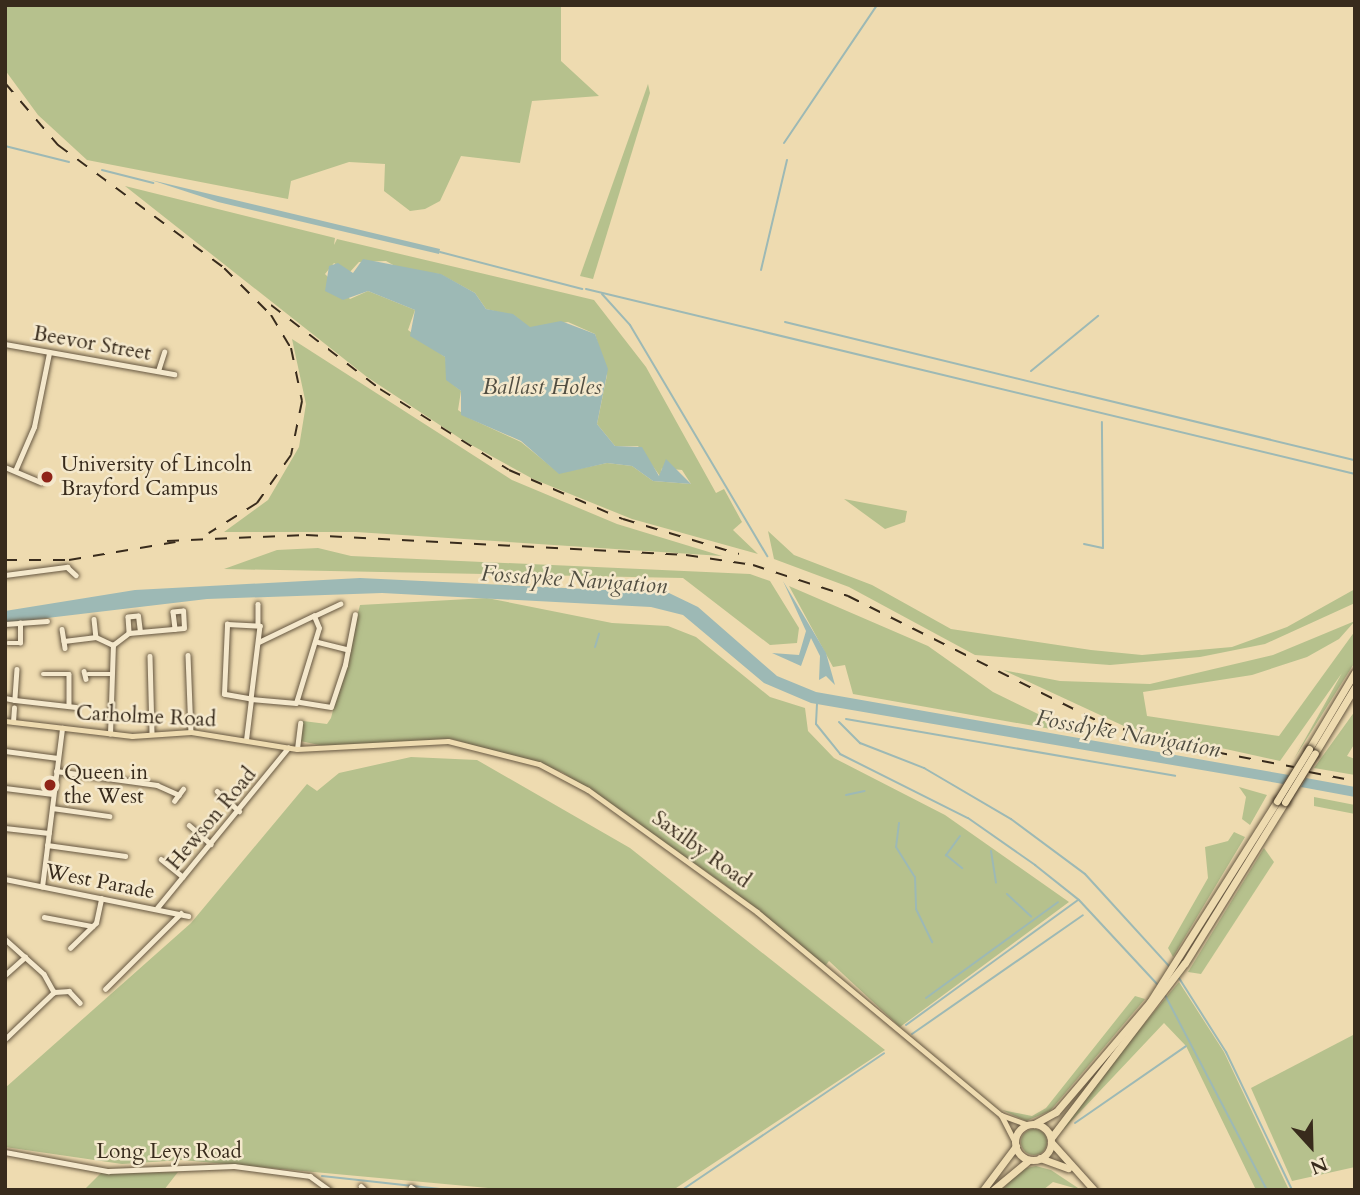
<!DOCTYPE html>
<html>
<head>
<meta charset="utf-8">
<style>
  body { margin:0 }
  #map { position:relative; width:1360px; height:1195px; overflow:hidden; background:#eedbb0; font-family:Cardo,serif }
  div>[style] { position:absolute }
  .green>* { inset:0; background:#b6c18d }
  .round { border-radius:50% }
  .water>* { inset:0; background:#9db9b5 }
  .stream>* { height:2px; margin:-1px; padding:0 1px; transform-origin:1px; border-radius:1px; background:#9db9b5 }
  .roads { filter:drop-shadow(0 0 2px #665741) drop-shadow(0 0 2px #665741) }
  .minor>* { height:4.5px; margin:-2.25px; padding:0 2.25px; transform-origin:2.25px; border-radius:2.25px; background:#f4e8cc }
  .major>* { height:5px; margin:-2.5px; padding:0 2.5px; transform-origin:2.5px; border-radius:2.5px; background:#eedbb0 }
  .highway>* { height:7px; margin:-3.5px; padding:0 3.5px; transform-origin:3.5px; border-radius:3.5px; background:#eedbb0 }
  .highway>.ring { margin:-3.5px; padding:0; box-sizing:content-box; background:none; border:7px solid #eedbb0; border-radius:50% }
  .rail>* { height:2px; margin-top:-1px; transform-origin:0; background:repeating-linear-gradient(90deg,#382b1c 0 12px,transparent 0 24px) }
  .bridges { filter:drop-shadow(0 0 2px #382b1c) drop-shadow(0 0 2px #382b1c) }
  .highway-bridge>* { height:7px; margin:-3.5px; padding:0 3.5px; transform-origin:3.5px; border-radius:3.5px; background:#eedbb0 }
  .dots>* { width:19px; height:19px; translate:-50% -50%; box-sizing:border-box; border:4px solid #f4e8cc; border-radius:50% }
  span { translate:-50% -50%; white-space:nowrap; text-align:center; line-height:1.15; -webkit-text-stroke:5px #f4e8cc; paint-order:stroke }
  .street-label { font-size:21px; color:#382b1c }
  .poi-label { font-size:21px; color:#382b1c }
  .left { translate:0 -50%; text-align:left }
  .water-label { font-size:23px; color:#514e42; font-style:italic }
  .frame { position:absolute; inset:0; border:7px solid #382b1c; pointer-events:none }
  .north { position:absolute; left:1276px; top:1111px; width:70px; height:70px; -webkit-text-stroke:5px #f4e8cc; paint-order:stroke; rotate:158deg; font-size:19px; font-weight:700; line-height:28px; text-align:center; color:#382b1c }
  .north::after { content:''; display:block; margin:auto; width:24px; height:32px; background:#382b1c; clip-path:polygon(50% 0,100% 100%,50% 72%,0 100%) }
</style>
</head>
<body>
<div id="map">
  <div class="green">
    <i style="clip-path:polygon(5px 5px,561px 5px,561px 61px,599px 96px,532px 101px,520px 163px,461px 156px,440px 201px,425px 209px,410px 211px,384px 191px,385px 164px,349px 162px,291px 181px,288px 199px,87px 160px,38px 115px,5px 70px)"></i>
    <i style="clip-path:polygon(648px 84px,650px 93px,593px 279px,580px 276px)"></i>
    <i style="clip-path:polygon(evenodd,125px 186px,335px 238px,334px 245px,337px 239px,594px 300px,646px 367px,716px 493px,724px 489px,742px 522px,733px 530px,758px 554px,632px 519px,533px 479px,464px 441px,367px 377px,125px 186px,386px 261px,406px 272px,440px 274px,475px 293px,486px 309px,515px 316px,530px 328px,568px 322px,595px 334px,607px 375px,597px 424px,615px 446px,638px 446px,660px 476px,662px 468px,682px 470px,691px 484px,653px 481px,632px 466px,607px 463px,559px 473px,521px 442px,469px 418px,458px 410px,461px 391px,450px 382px,445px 357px,408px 330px,415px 310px,368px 291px,350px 299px,325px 274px,334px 263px,349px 273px,359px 262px,386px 261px)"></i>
    <i style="clip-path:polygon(292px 339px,512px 480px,617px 524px,722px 556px,356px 532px,224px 532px,268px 500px,299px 447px,306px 404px)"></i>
    <i style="clip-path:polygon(844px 499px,907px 511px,905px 522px,885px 529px)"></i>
    <i style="clip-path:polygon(768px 531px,794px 555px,872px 585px,951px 629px,1091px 650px,1142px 655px,1232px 647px,1287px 627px,1355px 589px,1355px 603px,1265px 644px,1200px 657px,1110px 665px,975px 655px,849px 587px,774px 559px)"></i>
    <i style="clip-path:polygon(318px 548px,351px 556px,750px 574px,770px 581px,799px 628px,797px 643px,770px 645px,683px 578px,224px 569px,277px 550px)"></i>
    <i style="clip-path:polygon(789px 586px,928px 646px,993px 692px,1079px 734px,853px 694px,845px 665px,833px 667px)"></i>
    <i style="clip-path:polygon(487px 598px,612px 623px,668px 626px,696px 637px,770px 697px,805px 708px,808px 731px,834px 758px,945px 815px,1069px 902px,900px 1027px,829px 961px,825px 966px,724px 884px,562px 772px,452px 739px,329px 747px,300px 741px,303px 721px,327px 724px,331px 718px,360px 605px)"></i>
    <i style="clip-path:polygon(1355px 621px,1339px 639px,1307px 657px,1252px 675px,1143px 692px,1147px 716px,1279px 736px,1355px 631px,1355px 662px,1294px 759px,1342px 673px,1280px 761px,1126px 727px,1003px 670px,1060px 681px,1150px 684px,1273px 655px)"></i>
    <i style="clip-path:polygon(1355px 711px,1355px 743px,1347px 756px,1355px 759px,1355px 775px,1314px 768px)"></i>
    <i style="clip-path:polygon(411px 757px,477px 760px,630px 848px,885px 1050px,673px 1190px,511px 1190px,182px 1160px,122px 1164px,5px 1147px,5px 1088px,191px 923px,307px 784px,317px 791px,339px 773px)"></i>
    <i style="clip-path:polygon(1239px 787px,1267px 795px,1250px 825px,1242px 819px,1246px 797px)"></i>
    <i style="clip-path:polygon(1314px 797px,1355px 805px,1355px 814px,1314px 806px)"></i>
    <i style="clip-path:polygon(1234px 832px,1245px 837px,1173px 957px,1168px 948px,1208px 878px,1205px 847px,1228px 841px)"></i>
    <i style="clip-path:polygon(1264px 848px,1274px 862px,1201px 974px,1188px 972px)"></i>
    <i style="clip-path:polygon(1179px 982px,1224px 1052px,1289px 1190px,1256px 1190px,1186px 1046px,1164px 1023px,1064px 1129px,1058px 1127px)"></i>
    <i style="clip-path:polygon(1135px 996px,1145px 999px,1050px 1111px,1026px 1121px,1002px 1110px,1032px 1116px,1046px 1108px)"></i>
    <i style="clip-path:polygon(1355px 1034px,1355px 1167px,1292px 1181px,1251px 1088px)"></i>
    <i class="round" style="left:1021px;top:1129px;width:26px;height:26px"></i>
    <i style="clip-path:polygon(1036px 1166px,1051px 1170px,1081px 1190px,1053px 1182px,1043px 1190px,1002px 1190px,1021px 1169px)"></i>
    <i style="clip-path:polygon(103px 1171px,121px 1173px,178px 1172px,164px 1190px,84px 1190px)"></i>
  </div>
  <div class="water">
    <i style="clip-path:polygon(151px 180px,440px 249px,439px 254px,218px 202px)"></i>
    <i style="clip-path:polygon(363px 259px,441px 274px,475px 293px,486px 309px,513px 314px,530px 327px,561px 321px,595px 334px,608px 369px,597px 424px,615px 446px,642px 447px,659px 476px,666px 459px,691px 484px,653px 481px,632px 466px,607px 463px,559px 474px,521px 441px,461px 415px,461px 391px,446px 380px,445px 357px,410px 336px,415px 310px,368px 291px,343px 300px,325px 291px,329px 266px,338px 263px,353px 273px)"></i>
    <i style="clip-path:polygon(360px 578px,669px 593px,698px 607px,777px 676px,816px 692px,1289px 775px,1283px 784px,811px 703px,764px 683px,683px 615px,651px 607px,382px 593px,207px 599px,5px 623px,5px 611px,135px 590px)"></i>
    <i style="clip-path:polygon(783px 581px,826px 653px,835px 685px,826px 676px,819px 680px,820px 656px,811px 638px,801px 666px,772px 653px,799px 655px,806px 631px)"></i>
    <i style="clip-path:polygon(1306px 778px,1355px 787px,1355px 797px,1301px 787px)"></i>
  </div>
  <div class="stream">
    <i style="left:784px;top:143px;width:166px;rotate:-56deg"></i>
    <i style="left:5px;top:146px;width:66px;rotate:14deg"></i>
    <i style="left:102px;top:170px;width:53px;rotate:14.3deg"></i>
    <i style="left:440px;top:252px;width:147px;rotate:14.6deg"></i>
    <i style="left:761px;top:270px;width:113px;rotate:-76.7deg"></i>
    <i style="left:586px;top:289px;width:791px;rotate:13.53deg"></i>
    <i style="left:602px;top:294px;width:42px;rotate:47.9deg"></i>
    <i style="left:630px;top:325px;width:269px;rotate:59.3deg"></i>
    <i style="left:785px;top:322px;width:296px;rotate:13.7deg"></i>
    <i style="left:1031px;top:371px;width:87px;rotate:-39.4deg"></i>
    <i style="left:1073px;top:392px;width:290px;rotate:13.6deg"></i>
    <i style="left:1084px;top:544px;width:19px;rotate:12deg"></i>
    <i style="left:1103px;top:548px;width:126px;rotate:-90.5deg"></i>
    <i style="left:595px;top:647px;width:14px;rotate:-73deg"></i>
    <i style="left:817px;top:704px;width:20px;rotate:93deg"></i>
    <i style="left:816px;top:724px;width:38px;rotate:51deg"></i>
    <i style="left:840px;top:754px;width:143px;rotate:26.6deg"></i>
    <i style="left:968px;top:818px;width:82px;rotate:35deg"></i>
    <i style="left:1035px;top:865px;width:56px;rotate:38.5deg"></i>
    <i style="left:1079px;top:900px;width:116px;rotate:47.1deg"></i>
    <i style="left:846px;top:719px;width:334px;rotate:9.8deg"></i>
    <i style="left:839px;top:722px;width:30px;rotate:45deg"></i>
    <i style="left:860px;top:743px;width:69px;rotate:21.3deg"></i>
    <i style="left:924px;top:768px;width:101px;rotate:30.4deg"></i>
    <i style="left:1011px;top:819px;width:92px;rotate:36.6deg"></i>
    <i style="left:1085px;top:874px;width:125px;rotate:47.6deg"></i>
    <i style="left:846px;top:795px;width:19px;rotate:-12deg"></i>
    <i style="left:899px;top:823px;width:24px;rotate:97deg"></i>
    <i style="left:896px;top:847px;width:36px;rotate:58deg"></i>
    <i style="left:915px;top:877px;width:32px;rotate:88deg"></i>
    <i style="left:916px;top:909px;width:37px;rotate:64deg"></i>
    <i style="left:960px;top:836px;width:24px;rotate:126deg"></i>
    <i style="left:946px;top:855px;width:21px;rotate:39deg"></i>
    <i style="left:991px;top:851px;width:32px;rotate:81deg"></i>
    <i style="left:1007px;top:894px;width:33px;rotate:43deg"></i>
    <i style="left:1179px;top:978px;width:88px;rotate:57.6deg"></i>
    <i style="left:1226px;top:1052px;width:153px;rotate:64.4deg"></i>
    <i style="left:1165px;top:995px;width:220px;rotate:62.4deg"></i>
    <i style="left:926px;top:998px;width:163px;rotate:-36deg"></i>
    <i style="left:906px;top:1025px;width:213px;rotate:-36deg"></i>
    <i style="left:912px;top:1034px;width:208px;rotate:-34.8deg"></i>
    <i style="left:1075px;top:1123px;width:135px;rotate:-34.7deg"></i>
    <i style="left:322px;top:1176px;width:128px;rotate:6.3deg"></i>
    <i style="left:682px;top:1190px;width:244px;rotate:-34.1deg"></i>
  </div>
  <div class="roads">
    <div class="minor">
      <i style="left:5px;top:344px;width:172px;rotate:10.1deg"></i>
      <i style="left:158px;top:371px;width:20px;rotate:-72deg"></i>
      <i style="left:5px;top:467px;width:39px;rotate:23deg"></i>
      <i style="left:15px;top:471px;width:48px;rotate:-66.6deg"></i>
      <i style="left:34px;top:427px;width:76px;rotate:-78.5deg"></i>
      <i style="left:5px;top:575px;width:63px;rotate:-7.4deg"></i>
      <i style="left:67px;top:567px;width:12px;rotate:42deg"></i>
      <i style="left:258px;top:604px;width:20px;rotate:90deg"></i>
      <i style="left:314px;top:616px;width:29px;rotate:-25deg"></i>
      <i style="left:94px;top:619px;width:18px;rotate:84deg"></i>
      <i style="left:96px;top:637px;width:19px;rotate:25deg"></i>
      <i style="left:5px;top:624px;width:42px;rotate:-4.1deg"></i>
      <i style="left:62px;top:629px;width:12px;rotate:81deg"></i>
      <i style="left:64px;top:641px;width:32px;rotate:-7deg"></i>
      <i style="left:140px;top:632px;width:16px;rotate:-97deg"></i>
      <i style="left:138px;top:616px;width:10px;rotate:174deg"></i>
      <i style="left:128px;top:617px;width:16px;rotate:86deg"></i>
      <i style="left:129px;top:633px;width:55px;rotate:-5.2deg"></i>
      <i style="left:184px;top:628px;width:17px;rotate:-93deg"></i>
      <i style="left:183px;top:611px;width:10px;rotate:174deg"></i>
      <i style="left:173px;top:612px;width:17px;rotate:83deg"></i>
      <i style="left:64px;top:641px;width:7px;rotate:82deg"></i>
      <i style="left:8px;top:643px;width:12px"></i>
      <i style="left:20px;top:643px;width:20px;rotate:-90deg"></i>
      <i style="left:348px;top:650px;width:36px;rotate:-79deg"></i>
      <i style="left:188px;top:655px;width:77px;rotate:87.8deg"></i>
      <i style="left:150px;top:656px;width:78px;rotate:88.5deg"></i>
      <i style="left:17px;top:669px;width:31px;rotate:94deg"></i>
      <i style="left:15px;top:700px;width:61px;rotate:6.5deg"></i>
      <i style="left:84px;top:671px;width:8px;rotate:76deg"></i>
      <i style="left:43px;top:674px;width:26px"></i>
      <i style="left:69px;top:674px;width:32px;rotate:90deg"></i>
      <i style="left:88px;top:674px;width:23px"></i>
      <i style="left:5px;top:698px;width:10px;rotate:11deg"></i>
      <i style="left:300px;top:702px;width:31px;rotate:9deg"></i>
      <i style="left:331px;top:707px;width:44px;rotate:-71.6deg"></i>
      <i style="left:345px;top:665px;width:15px;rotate:-79deg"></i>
      <i style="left:348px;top:650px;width:33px;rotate:-166deg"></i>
      <i style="left:13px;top:722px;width:14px;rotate:-86deg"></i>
      <i style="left:110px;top:734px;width:89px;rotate:-88.1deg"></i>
      <i style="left:113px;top:645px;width:20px;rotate:-37deg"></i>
      <i style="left:246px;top:740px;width:41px;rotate:-83deg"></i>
      <i style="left:251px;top:699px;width:27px;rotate:-170deg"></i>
      <i style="left:224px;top:694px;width:70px;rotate:-87.5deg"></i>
      <i style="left:227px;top:624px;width:33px;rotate:3deg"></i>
      <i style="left:260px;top:626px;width:74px;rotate:97deg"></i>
      <i style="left:251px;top:699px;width:45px;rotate:5.1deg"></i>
      <i style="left:296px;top:703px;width:78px;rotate:-73deg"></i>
      <i style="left:319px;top:628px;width:13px;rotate:-113deg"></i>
      <i style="left:314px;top:616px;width:60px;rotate:154.3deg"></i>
      <i style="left:297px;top:749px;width:26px;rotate:-83deg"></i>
      <i style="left:5px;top:751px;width:53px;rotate:7.5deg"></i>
      <i style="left:56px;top:771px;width:102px;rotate:7.9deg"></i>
      <i style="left:157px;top:785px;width:24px;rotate:24deg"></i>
      <i style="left:5px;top:788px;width:48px;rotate:7.1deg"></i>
      <i style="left:217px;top:791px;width:30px;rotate:42deg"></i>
      <i style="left:174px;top:801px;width:15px;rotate:-53deg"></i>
      <i style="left:52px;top:808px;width:58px;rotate:8deg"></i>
      <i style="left:189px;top:825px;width:29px;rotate:41deg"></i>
      <i style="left:5px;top:828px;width:44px;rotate:6.5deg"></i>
      <i style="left:47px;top:845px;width:79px;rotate:8deg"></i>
      <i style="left:161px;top:859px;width:28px;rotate:39deg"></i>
      <i style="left:5px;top:879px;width:187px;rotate:11.4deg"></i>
      <i style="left:42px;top:887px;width:160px;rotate:-82.8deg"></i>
      <i style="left:157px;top:908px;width:207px;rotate:-50.7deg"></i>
      <i style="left:44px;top:917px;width:49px;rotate:10.6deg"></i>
      <i style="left:5px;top:939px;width:52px;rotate:41.9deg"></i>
      <i style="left:44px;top:974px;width:21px;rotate:61deg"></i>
      <i style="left:70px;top:948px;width:36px;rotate:-44deg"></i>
      <i style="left:96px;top:923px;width:25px;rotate:-78deg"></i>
      <i style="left:5px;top:975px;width:27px;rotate:-42deg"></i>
      <i style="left:105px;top:989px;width:107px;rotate:-45deg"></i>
      <i style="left:54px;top:992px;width:15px;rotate:-4deg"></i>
      <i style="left:69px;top:991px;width:16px;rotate:47deg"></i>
      <i style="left:5px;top:1039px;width:68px;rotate:-43.8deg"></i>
      <i style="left:5px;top:1152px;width:105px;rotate:10.5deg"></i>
      <i style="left:108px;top:1171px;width:126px;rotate:-2.3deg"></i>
      <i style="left:234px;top:1166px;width:77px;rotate:7.5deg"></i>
      <i style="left:310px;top:1176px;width:24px;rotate:36deg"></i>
      <i style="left:361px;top:1186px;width:6px;rotate:45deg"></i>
      <i style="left:411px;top:1187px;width:5px;rotate:37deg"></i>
    </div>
    <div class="major">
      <i style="left:5px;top:721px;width:128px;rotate:6.7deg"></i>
      <i style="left:132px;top:736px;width:59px;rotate:-3.9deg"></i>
      <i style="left:191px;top:732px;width:107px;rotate:9.1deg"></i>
      <i style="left:297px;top:749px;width:151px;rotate:-3deg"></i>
      <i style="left:448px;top:741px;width:94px;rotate:14.2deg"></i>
      <i style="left:539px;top:764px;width:55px;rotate:28deg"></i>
      <i style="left:588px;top:790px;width:208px;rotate:35.8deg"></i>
      <i style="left:757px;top:912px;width:317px;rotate:39.8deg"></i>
      <i style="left:1001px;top:1115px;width:29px;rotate:20deg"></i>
      <i style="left:1001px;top:1115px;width:33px;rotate:63deg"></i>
    </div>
    <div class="highway">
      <i style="left:1309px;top:749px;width:90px;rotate:-59.1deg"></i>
      <i style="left:1315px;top:753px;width:77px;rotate:-58.8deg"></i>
      <i style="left:1034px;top:1124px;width:25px;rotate:-29deg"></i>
      <i style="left:1056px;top:1112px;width:145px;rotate:-49.5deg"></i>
      <i style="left:1150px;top:1002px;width:238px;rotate:-57.7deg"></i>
      <i class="ring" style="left:1015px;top:1124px;width:29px;height:29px"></i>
      <i style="left:1051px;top:1138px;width:220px;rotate:-52.6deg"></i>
      <i style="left:1185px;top:963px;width:190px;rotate:-58.2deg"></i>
      <i style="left:1051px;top:1142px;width:64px;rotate:48.1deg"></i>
      <i style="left:1040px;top:1158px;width:30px;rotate:20deg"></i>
      <i style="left:983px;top:1190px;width:55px;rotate:-53.1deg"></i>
      <i style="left:993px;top:1190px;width:47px;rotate:-39.8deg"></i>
    </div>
  </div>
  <div class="rail">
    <i style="left:5px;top:83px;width:82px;rotate:49.5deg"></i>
    <i style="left:58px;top:145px;width:207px;rotate:36.5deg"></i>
    <i style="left:224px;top:268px;width:66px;rotate:45deg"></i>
    <i style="left:271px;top:315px;width:39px;rotate:59deg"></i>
    <i style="left:291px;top:348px;width:54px;rotate:78.3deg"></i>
    <i style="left:302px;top:401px;width:55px;rotate:101.5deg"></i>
    <i style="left:291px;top:455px;width:59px;rotate:125.3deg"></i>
    <i style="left:257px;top:503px;width:57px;rotate:148deg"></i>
    <i style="left:271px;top:305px;width:138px;rotate:37.6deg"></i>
    <i style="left:380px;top:389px;width:152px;rotate:32.1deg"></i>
    <i style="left:509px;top:470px;width:124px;rotate:23.3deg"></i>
    <i style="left:623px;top:519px;width:121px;rotate:16.8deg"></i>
    <i style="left:167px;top:541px;width:139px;rotate:-2.5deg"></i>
    <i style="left:306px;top:535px;width:381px;rotate:3deg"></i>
    <i style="left:686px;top:555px;width:68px;rotate:8.5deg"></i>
    <i style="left:753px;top:565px;width:100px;rotate:18.1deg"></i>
    <i style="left:848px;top:596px;width:282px;rotate:26.6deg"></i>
    <i style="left:1100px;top:722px;width:71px;rotate:17.2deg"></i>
    <i style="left:1168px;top:743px;width:128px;rotate:10.8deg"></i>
    <i style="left:5px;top:560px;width:64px"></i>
    <i style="left:69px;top:560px;width:108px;rotate:-9.6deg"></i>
    <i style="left:1309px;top:772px;width:47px;rotate:11.1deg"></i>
  </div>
  <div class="bridges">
    <div class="highway-bridge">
      <i style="left:1277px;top:801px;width:61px;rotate:-58.4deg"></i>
      <i style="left:1285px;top:802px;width:57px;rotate:-58.5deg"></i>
    </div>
  </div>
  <div class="dots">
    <i style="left:47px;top:477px;background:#8f2418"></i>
    <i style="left:50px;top:785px;background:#8f2418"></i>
  </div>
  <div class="street-label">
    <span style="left:92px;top:344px;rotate:10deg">Beevor Street</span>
    <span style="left:146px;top:717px;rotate:3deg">Carholme Road</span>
    <span style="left:212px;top:819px;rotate:-50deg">Hewson Road</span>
    <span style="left:701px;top:850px;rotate:36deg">Saxilby Road</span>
    <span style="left:100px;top:882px;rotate:11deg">West Parade</span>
    <span style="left:169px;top:1152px">Long Leys Road</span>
  </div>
  <div class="poi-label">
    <span class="left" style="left:61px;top:477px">University of Lincoln<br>Brayford Campus</span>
    <span class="left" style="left:64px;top:785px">Queen in<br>the West</span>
  </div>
  <div class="water-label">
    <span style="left:542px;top:387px">Ballast Holes</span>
    <span style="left:574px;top:580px;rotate:4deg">Fossdyke Navigation</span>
    <span style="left:1128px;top:734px;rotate:10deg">Fossdyke Navigation</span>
  </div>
  <div class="frame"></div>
  <div class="north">N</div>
</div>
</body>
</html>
